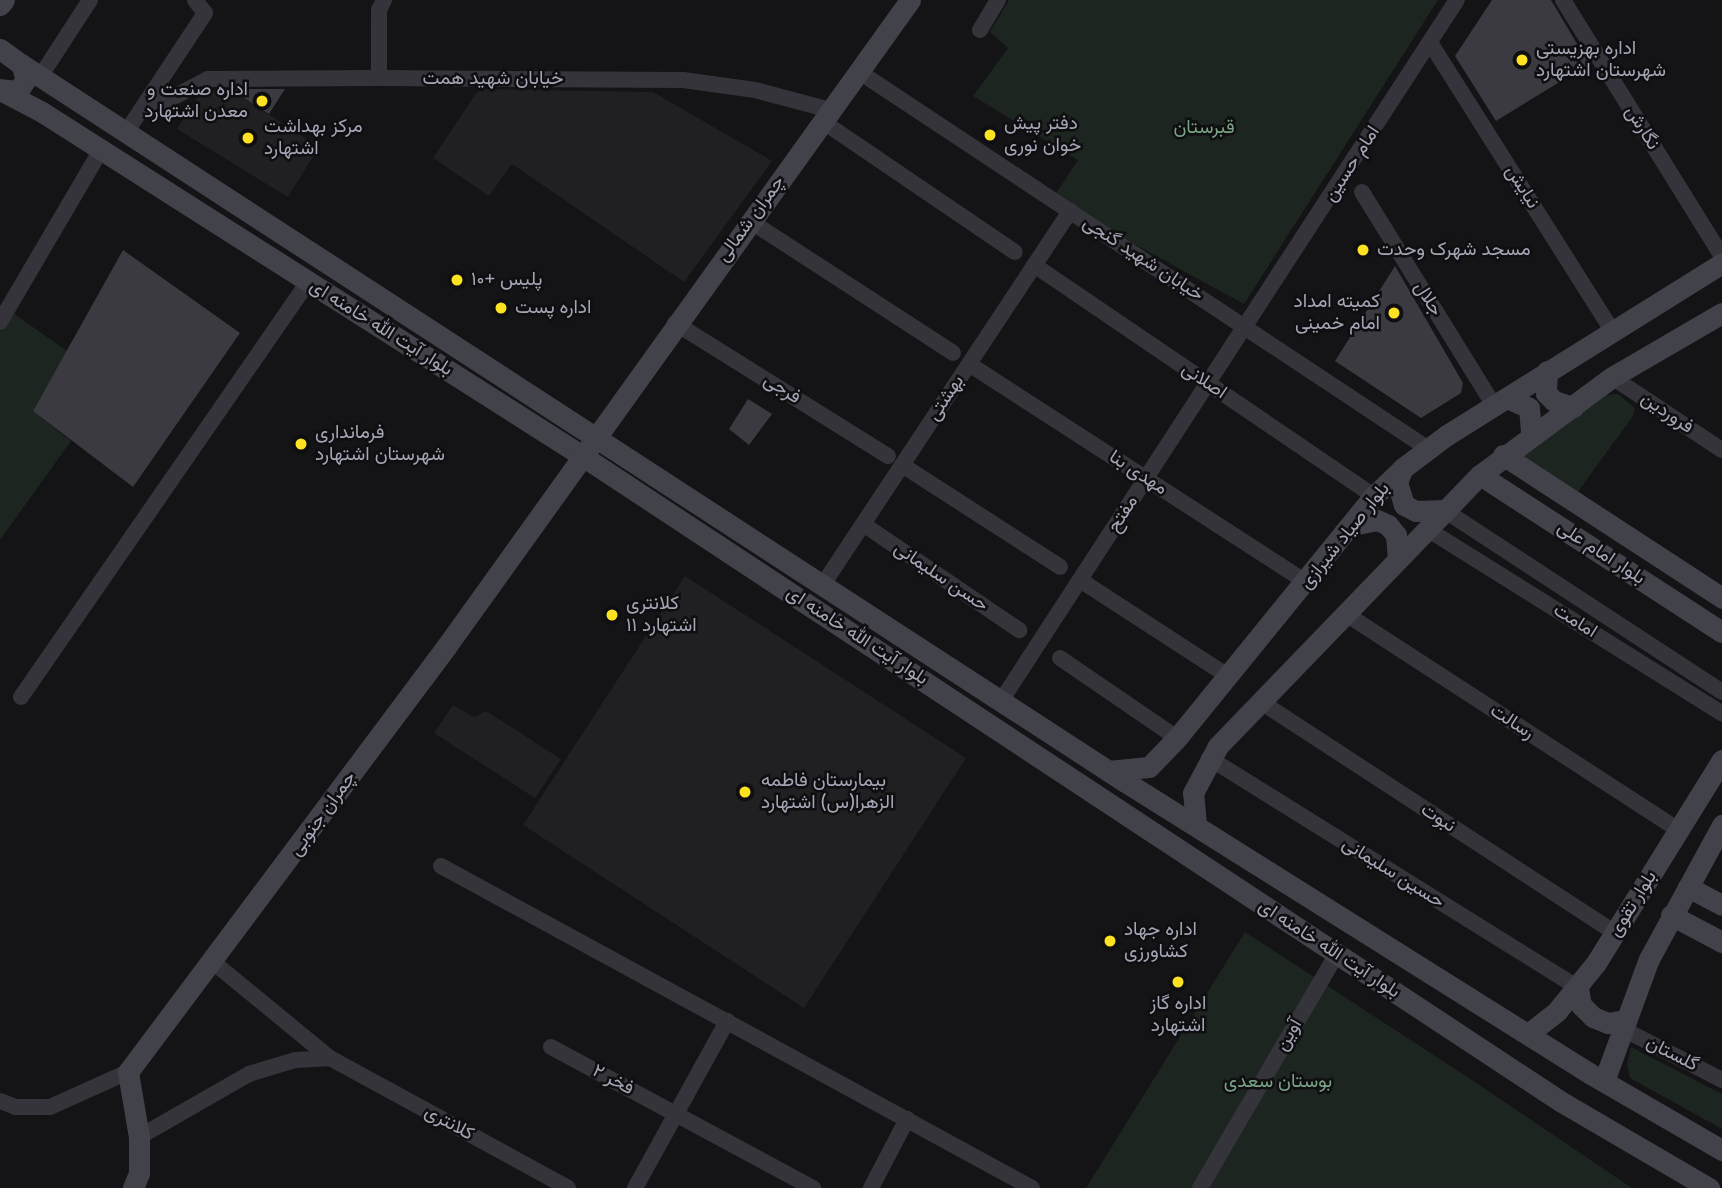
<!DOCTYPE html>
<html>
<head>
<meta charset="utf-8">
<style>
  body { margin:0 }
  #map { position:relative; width:1722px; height:1188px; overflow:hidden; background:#141315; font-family:"Varela Round",Vazirmatn,sans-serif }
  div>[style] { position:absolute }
  .built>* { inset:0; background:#201f22 }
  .green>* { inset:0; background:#1d2520 }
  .building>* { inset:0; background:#3b3a40 }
  .street>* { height:16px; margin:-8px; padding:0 8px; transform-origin:8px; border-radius:8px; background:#34343a }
  .secondary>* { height:21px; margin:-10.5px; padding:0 10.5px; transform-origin:10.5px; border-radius:10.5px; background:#42424a }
  .dots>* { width:19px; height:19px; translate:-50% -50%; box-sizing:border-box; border:4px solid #0f0e10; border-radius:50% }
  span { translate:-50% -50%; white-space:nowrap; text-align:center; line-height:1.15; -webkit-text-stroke:5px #0f0e10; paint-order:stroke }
  .poi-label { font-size:19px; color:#a4a6b6 }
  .left { translate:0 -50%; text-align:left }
  .right { translate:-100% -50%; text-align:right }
  .street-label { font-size:19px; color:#a4a6b6 }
  .park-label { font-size:19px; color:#79a385 }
</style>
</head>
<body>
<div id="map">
  <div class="built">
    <i style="clip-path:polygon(226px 87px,319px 147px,288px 197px,177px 129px,199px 95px)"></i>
    <i style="clip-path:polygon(479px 89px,653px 92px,772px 161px,684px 282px,512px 164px,489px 196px,433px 158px)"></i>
    <i style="clip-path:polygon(685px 576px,966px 758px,804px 1008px,523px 825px)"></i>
    <i style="clip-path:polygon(453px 705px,474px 717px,486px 711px,561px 759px,535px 798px,434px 733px)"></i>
  </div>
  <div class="green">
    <i style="clip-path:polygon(1009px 0,1438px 0,1244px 304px,1052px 199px,1078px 160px,973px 96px,1008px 48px,990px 32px)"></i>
    <i style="clip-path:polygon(13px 313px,67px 351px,33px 411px,71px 441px,0 540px,0 332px)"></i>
    <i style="clip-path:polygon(1618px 394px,1635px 408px,1633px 416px,1577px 493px,1522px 456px,1522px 444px,1607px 395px)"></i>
    <i style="clip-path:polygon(1245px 932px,1469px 1078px,1632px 1188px,1086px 1188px)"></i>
    <i style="clip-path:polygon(1631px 1047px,1722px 1094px,1722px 1129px,1630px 1078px,1627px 1064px)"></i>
  </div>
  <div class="building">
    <i style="clip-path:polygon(1492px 0,1551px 0,1589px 64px,1496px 121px,1455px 56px)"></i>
    <i style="clip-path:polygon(230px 89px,285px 89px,269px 114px)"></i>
    <i style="clip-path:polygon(123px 250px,240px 333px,133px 487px,33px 411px)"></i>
    <i style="clip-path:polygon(1395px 266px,1463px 383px,1461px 393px,1421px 418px,1335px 361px)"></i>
    <i style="clip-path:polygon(748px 399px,772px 414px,749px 445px,729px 429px)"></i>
  </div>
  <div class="street">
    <i style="left:1563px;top:0;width:301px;rotate:58.2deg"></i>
    <i style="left:980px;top:30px;width:35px;rotate:-59deg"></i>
    <i style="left:1431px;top:44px;width:338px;rotate:57.7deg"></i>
    <i style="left:858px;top:71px;width:683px;rotate:33.53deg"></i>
    <i style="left:40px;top:77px;width:92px;rotate:-57deg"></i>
    <i style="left:379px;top:78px;width:68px;rotate:-90deg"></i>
    <i style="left:379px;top:10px;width:11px;rotate:-63deg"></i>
    <i style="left:159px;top:105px;width:55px;rotate:-28deg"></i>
    <i style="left:208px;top:79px;width:171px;rotate:-0.3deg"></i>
    <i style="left:379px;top:78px;width:304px;rotate:0.4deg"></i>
    <i style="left:683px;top:80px;width:73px;rotate:7.9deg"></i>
    <i style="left:755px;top:90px;width:78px;rotate:14.9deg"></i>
    <i style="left:822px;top:121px;width:233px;rotate:34.2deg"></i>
    <i style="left:125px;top:134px;width:145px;rotate:-56.5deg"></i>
    <i style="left:205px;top:13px;width:16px;rotate:-128deg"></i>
    <i style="left:1362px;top:192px;width:251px;rotate:58.3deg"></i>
    <i style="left:750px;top:221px;width:242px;rotate:33deg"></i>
    <i style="left:1034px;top:265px;width:411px;rotate:34.2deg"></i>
    <i style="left:0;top:322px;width:199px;rotate:-59.6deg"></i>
    <i style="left:675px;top:323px;width:251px;rotate:32deg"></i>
    <i style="left:969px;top:364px;width:403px;rotate:32.9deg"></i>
    <i style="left:1612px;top:377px;width:132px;rotate:33.6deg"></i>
    <i style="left:902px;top:465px;width:188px;rotate:32.8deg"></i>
    <i style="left:1444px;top:510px;width:332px;rotate:33.2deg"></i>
    <i style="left:863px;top:524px;width:189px;rotate:34.2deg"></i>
    <i style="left:1427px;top:529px;width:348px;rotate:32deg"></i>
    <i style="left:1080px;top:580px;width:176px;rotate:33deg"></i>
    <i style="left:822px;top:586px;width:450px;rotate:-56.5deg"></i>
    <i style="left:1346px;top:614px;width:397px;rotate:33deg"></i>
    <i style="left:1060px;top:658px;width:142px;rotate:34.4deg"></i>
    <i style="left:21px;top:697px;width:505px;rotate:-55.33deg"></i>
    <i style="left:1001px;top:701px;width:836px;rotate:-56.96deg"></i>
    <i style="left:1261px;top:702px;width:423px;rotate:33.1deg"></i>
    <i style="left:1209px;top:758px;width:435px;rotate:31.9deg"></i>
    <i style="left:441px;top:866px;width:673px;rotate:28.58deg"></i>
    <i style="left:213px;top:962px;width:151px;rotate:39.4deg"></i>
    <i style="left:330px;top:1058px;width:271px;rotate:28.6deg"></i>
    <i style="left:1621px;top:1028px;width:114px;rotate:27.2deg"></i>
    <i style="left:551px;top:1047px;width:298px;rotate:28.3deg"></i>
    <i style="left:0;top:1101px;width:17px;rotate:21deg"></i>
    <i style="left:16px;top:1107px;width:34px"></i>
    <i style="left:50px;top:1107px;width:85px;rotate:-24.2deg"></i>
    <i style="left:139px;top:1137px;width:127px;rotate:-29.8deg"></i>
    <i style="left:249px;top:1074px;width:48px;rotate:-16.9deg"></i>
    <i style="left:295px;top:1060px;width:35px;rotate:-3deg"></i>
    <i style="left:635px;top:1188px;width:191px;rotate:-61.1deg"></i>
    <i style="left:871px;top:1188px;width:78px;rotate:-62.4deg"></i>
    <i style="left:1200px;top:1188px;width:271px;rotate:-59.7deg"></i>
  </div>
  <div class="secondary">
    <i style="left:0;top:5px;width:6px;rotate:-51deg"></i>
    <i style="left:0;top:49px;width:26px;rotate:36deg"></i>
    <i style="left:21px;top:64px;width:16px;rotate:72deg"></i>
    <i style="left:26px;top:79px;width:14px;rotate:124deg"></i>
    <i style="left:18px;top:91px;width:18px;rotate:-174deg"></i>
    <i style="left:21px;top:64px;width:1316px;rotate:33.03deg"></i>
    <i style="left:1124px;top:781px;width:549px;rotate:32.13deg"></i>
    <i style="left:1589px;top:1073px;width:154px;rotate:30.1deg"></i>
    <i style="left:0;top:90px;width:47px;rotate:27.6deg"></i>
    <i style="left:42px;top:112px;width:639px;rotate:32.47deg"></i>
    <i style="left:581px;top:455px;width:1173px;rotate:33.42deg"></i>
    <i style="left:1560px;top:1101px;width:173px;rotate:30.3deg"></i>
    <i style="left:1547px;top:371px;width:22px;rotate:93deg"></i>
    <i style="left:1546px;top:393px;width:11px;rotate:45deg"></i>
    <i style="left:1554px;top:401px;width:20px;rotate:18deg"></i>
    <i style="left:1507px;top:398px;width:24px;rotate:24deg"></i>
    <i style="left:1529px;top:408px;width:24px;rotate:85deg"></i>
    <i style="left:1503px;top:455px;width:262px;rotate:33.1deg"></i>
    <i style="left:1403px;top:468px;width:15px;rotate:113deg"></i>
    <i style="left:1397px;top:482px;width:24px;rotate:73deg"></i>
    <i style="left:1404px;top:505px;width:13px;rotate:27deg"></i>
    <i style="left:1416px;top:511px;width:28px;rotate:-2deg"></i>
    <i style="left:1480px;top:475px;width:288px;rotate:33deg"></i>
    <i style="left:1352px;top:525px;width:25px;rotate:-11deg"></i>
    <i style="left:1377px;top:520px;width:12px;rotate:24deg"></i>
    <i style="left:1388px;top:525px;width:13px;rotate:51deg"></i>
    <i style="left:1396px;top:535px;width:24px;rotate:85deg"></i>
    <i style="left:1108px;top:771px;width:41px;rotate:-5.6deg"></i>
    <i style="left:1149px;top:767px;width:40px;rotate:-46deg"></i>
    <i style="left:1177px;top:738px;width:312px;rotate:-50.9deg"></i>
    <i style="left:1374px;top:496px;width:40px;rotate:-44deg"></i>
    <i style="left:1403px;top:468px;width:55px;rotate:-36.9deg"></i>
    <i style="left:1447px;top:435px;width:324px;rotate:-32deg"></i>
    <i style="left:1196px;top:825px;width:32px;rotate:-95deg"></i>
    <i style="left:1193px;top:793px;width:53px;rotate:-62deg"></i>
    <i style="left:1218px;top:746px;width:377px;rotate:-46deg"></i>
    <i style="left:1480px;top:475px;width:164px;rotate:-36.6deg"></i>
    <i style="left:1612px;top:377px;width:127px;rotate:-30.2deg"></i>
    <i style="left:1688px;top:887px;width:38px;rotate:28deg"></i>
    <i style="left:1671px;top:915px;width:58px;rotate:27.9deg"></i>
    <i style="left:1578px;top:988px;width:17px;rotate:80deg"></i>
    <i style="left:1581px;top:1005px;width:17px;rotate:45deg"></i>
    <i style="left:1593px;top:1017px;width:16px;rotate:22deg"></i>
    <i style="left:1608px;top:1023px;width:17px;rotate:-10deg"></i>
    <i style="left:1528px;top:1034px;width:37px;rotate:-38deg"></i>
    <i style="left:1557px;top:1011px;width:62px;rotate:-50.9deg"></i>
    <i style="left:1596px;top:963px;width:239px;rotate:-58.2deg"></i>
    <i style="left:1604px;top:1081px;width:130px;rotate:-69.8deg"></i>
    <i style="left:1649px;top:959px;width:153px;rotate:-61.4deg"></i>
    <i style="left:133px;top:1188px;width:16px;rotate:-68deg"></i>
    <i style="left:139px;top:1173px;width:36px;rotate:-90deg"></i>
    <i style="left:139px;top:1137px;width:66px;rotate:-99.6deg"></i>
    <i style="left:128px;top:1072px;width:531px;rotate:-53.19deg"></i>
    <i style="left:446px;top:647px;width:796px;rotate:-54.35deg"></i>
  </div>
  <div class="dots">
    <i style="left:1522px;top:60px;background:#fee222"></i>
    <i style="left:262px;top:101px;background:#fee222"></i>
    <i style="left:990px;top:135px;background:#fee222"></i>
    <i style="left:248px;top:138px;background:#fee222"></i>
    <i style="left:1363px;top:250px;background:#fee222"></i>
    <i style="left:457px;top:280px;background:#fee222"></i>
    <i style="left:501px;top:308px;background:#fee222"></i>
    <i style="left:1394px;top:313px;background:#fee222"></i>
    <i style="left:301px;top:444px;background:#fee222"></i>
    <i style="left:612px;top:615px;background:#fee222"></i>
    <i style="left:745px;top:792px;background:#fee222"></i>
    <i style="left:1110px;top:941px;background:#fee222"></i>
    <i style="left:1178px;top:982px;background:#fee222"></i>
  </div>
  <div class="poi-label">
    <span class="left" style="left:1536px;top:60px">اداره بهزیستی<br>شهرستان اشتهارد</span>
    <span class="right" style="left:248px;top:101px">اداره صنعت و<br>معدن اشتهارد</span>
    <span class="left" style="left:1004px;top:135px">دفتر پیش<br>خوان نوری</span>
    <span class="left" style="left:264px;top:138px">مرکز بهداشت<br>اشتهارد</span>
    <span class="left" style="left:1377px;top:250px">مسجد شهرک وحدت</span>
    <span class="left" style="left:471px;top:280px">پلیس +۱۰</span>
    <span class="right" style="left:1380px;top:313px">کمیته امداد<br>امام خمینی</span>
    <span class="left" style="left:515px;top:308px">اداره پست</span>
    <span class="left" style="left:315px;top:444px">فرمانداری<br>شهرستان اشتهارد</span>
    <span class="left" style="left:626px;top:615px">کلانتری<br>۱۱ اشتهارد</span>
    <span class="left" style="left:761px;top:792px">بیمارستان فاطمه<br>الزهرا(س) اشتهارد</span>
    <span class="left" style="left:1124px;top:941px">اداره جهاد<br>کشاورزی</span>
    <span style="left:1178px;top:1015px">اداره گاز<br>اشتهارد</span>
  </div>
  <div class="street-label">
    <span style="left:493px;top:79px">خیابان شهید همت</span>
    <span style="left:1642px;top:128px;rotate:58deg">نگارش</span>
    <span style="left:1352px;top:164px;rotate:-57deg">امام حسین</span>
    <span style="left:1522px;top:187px;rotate:58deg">نیایش</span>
    <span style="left:751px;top:219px;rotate:-54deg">چمران شمالی</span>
    <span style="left:1143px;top:259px;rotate:33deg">خیابان شهید گنجی</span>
    <span style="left:1428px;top:299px;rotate:58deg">جلال</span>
    <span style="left:381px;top:328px;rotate:32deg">بلوار آیت الله خامنه ای</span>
    <span style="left:1204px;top:381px;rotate:34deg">اصلانی</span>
    <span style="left:782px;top:389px;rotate:32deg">فرجی</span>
    <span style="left:946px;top:398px;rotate:-56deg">بهشتی</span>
    <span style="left:1667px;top:413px;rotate:34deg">فروردین</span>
    <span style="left:1138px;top:473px;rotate:33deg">مهدی بنا</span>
    <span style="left:1123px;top:514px;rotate:-57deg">مفتح</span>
    <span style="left:1345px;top:536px;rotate:-51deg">بلوار صیاد شیرازی</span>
    <span style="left:1601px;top:553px;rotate:33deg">بلوار امام علی</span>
    <span style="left:941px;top:577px;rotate:34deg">حسن سلیمانی</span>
    <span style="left:1575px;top:621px;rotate:32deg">امامت</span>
    <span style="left:857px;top:636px;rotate:33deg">بلوار آیت الله خامنه ای</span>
    <span style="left:1512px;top:722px;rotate:33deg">رسالت</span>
    <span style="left:323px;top:814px;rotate:-54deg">چمران جنوبی</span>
    <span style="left:1438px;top:818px;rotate:33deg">نبوت</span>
    <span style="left:1393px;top:873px;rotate:32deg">حسین سلیمانی</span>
    <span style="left:1633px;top:904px;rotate:-58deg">بلوار تقوی</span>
    <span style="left:1329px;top:949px;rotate:33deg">بلوار آیت الله خامنه ای</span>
    <span style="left:1289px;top:1035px;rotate:-60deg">آوین</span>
    <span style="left:1672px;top:1054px;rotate:27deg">گلستان</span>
    <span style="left:613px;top:1080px;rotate:28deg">فخر ۲</span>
    <span style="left:449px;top:1123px;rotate:29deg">کلانتری</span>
  </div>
  <div class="park-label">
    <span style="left:1204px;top:128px">قبرستان</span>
    <span style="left:1278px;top:1082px">بوستان سعدی</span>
  </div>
</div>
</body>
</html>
